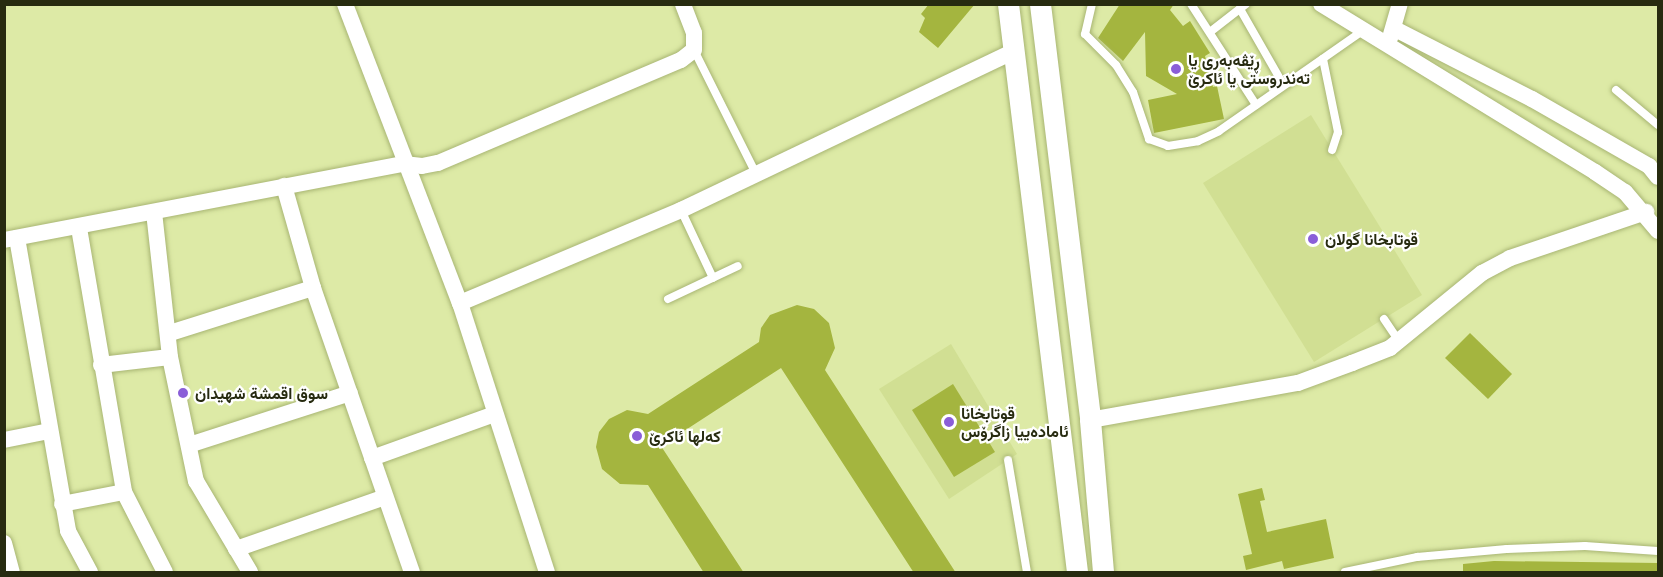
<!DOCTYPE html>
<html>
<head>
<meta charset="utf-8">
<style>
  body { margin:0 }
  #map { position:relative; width:1663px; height:577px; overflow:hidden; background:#ddeaa6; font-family:"Noto Sans",Vazirmatn,sans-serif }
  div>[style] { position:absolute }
  .built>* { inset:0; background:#d1df93 }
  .building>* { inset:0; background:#a4b53f }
  .roads { filter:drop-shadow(0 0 2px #a8b573) drop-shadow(0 0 2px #a8b573) }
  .service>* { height:8px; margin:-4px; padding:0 4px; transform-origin:4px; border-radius:4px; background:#fff }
  .minor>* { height:16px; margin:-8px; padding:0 8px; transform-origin:8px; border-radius:8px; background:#fff }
  .tertiary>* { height:21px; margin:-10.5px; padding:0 10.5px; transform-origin:10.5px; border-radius:10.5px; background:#fff }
  .dots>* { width:16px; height:16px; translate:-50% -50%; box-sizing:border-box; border:3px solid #fff; border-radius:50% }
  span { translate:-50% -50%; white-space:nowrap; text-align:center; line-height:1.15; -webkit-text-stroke:4.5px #fff; paint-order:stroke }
  .poi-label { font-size:16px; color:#272b10; font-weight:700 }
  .left { translate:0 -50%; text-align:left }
  .frame { position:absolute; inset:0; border:6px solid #272b10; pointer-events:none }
</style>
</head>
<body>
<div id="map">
  <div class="built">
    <i style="clip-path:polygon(1311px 115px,1422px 295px,1314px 362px,1203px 183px)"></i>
    <i style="clip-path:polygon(951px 344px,1017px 454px,949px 499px,879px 389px)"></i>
  </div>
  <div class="building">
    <i style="clip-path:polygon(929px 4px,975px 4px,938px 48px,919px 32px,925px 18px,921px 14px)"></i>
    <i style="clip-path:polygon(1120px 4px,1174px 4px,1170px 10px,1183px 26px,1190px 21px,1210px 53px,1205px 56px,1213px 87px,1217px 86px,1224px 119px,1154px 133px,1148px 100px,1177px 94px,1146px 76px,1145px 32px,1123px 61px,1098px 38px)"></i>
    <i style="clip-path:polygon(797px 305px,814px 309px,829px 323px,835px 348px,825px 370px,956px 573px,914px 573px,781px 368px,661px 446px,744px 573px,704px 573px,648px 485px,620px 484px,602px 469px,596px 447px,599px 432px,609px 419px,627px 410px,648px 414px,759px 342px,761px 328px,770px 315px)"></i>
    <i style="clip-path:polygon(1470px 333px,1512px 374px,1488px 399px,1445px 358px)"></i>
    <i style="clip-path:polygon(953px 384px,995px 452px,954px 477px,912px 410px)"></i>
    <i style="clip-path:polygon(1262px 488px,1265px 500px,1260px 501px,1267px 532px,1326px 519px,1334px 558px,1284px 569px,1282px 561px,1246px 570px,1243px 556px,1252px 554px,1238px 494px)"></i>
    <i style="clip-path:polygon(1494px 561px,1659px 563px,1659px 573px,1463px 573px,1463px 564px)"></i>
  </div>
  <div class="roads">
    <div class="service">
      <i style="left:1092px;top:4px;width:31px;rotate:103deg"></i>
      <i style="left:1085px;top:34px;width:44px;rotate:45deg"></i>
      <i style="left:1116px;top:65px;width:32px;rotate:58deg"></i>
      <i style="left:1133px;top:92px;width:50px;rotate:71.2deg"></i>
      <i style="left:1149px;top:139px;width:20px;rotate:20deg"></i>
      <i style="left:1168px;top:146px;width:30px;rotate:-9deg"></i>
      <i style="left:1198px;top:141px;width:23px;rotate:-25deg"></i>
      <i style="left:1219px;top:131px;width:177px;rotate:-34.9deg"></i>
      <i style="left:1191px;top:4px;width:120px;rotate:57.2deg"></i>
      <i style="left:1240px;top:9px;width:86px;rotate:60.2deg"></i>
      <i style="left:1210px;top:32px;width:46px;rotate:-37.9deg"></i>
      <i style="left:694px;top:50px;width:139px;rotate:63.4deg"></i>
      <i style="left:1323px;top:59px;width:75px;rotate:78.4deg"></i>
      <i style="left:1338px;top:132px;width:19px;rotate:108deg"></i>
      <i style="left:1616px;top:90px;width:55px;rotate:39.8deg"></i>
      <i style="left:681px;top:210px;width:75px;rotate:64.8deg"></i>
      <i style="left:668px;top:299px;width:77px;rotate:-25.2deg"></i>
      <i style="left:1384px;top:319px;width:27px;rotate:56deg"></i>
      <i style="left:1008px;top:460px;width:114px;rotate:80.4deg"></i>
      <i style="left:1345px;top:572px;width:74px;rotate:-11.8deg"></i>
      <i style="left:1417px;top:557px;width:90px;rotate:-5.1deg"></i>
      <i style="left:1507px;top:549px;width:78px;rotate:-2.2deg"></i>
      <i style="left:1585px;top:546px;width:73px;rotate:3.9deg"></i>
    </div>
    <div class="minor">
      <i style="left:345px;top:4px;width:320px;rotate:69deg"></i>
      <i style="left:460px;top:303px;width:283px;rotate:72.1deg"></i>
      <i style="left:1321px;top:4px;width:321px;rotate:31.5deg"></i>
      <i style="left:1595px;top:172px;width:36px;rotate:34deg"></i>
      <i style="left:1625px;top:192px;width:51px;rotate:49.8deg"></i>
      <i style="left:1395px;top:29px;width:154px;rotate:27.1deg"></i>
      <i style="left:1532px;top:99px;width:135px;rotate:29.8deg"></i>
      <i style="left:1649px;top:166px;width:14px;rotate:51deg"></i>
      <i style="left:1390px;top:38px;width:35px;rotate:-74deg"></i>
      <i style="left:284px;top:186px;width:106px;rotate:74.1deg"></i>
      <i style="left:313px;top:288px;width:301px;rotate:70.8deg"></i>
      <i style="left:154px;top:212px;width:146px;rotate:83.7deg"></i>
      <i style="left:170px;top:357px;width:127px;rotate:78.2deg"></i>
      <i style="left:196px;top:481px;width:106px;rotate:59.3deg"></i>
      <i style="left:79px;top:228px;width:268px;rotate:80.3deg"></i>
      <i style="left:124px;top:492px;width:90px;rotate:62.9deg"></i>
      <i style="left:17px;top:238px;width:297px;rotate:80.1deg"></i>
      <i style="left:68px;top:531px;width:47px;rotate:61.8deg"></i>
      <i style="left:4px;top:240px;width:407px;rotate:-10.8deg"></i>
      <i style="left:404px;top:164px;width:18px;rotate:6deg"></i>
      <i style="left:422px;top:166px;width:16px;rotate:-11deg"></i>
      <i style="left:438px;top:163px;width:264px;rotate:-23deg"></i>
      <i style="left:681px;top:60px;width:16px;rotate:-38deg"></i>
      <i style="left:694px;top:50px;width:17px;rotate:-90deg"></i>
      <i style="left:694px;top:33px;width:31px;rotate:-111deg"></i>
      <i style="left:460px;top:303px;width:240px;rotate:-22.8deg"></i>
      <i style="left:681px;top:210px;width:369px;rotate:-25.5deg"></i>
      <i style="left:170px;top:333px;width:150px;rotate:-17.5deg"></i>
      <i style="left:101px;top:365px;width:69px;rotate:-6.6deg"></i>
      <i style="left:1090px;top:420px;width:211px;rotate:-10.1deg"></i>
      <i style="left:1298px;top:383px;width:58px;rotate:-20.3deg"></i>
      <i style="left:1352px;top:363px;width:41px;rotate:-21.5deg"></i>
      <i style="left:1390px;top:348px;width:119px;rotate:-39.2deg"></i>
      <i style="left:1482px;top:273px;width:32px;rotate:-28deg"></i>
      <i style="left:1510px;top:258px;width:144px;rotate:-18.7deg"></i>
      <i style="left:4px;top:440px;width:46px;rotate:-11.3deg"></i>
      <i style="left:189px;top:445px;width:169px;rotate:-17.9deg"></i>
      <i style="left:372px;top:458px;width:131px;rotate:-19.7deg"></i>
      <i style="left:62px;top:504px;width:63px;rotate:-11deg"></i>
      <i style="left:4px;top:543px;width:30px;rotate:75deg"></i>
      <i style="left:236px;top:549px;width:158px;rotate:-19.2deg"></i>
    </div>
    <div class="tertiary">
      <i style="left:1008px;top:4px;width:572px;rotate:83.07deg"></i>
      <i style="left:1040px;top:4px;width:419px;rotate:83.1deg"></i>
      <i style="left:1090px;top:420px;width:153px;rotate:85.1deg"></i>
    </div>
  </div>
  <div class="dots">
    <i style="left:1176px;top:69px;background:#8a5ed8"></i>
    <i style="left:1313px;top:239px;background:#8a5ed8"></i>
    <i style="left:183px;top:393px;background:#8a5ed8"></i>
    <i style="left:949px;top:422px;background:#8a5ed8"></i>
    <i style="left:637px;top:436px;background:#8a5ed8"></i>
  </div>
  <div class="poi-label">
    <span class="left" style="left:1188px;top:69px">ڕێڤەبەری یا<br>تەندروستی یا ئاکرێ</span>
    <span class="left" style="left:1325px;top:239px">قوتابخانا گولان</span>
    <span class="left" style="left:195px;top:393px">سوق اقمشة شهيدان</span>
    <span class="left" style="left:961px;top:422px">قوتابخانا<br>ئامادەییا زاگرۆس</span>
    <span class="left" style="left:649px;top:436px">کەلها ئاکرێ</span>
  </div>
  <div class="frame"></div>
</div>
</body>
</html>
